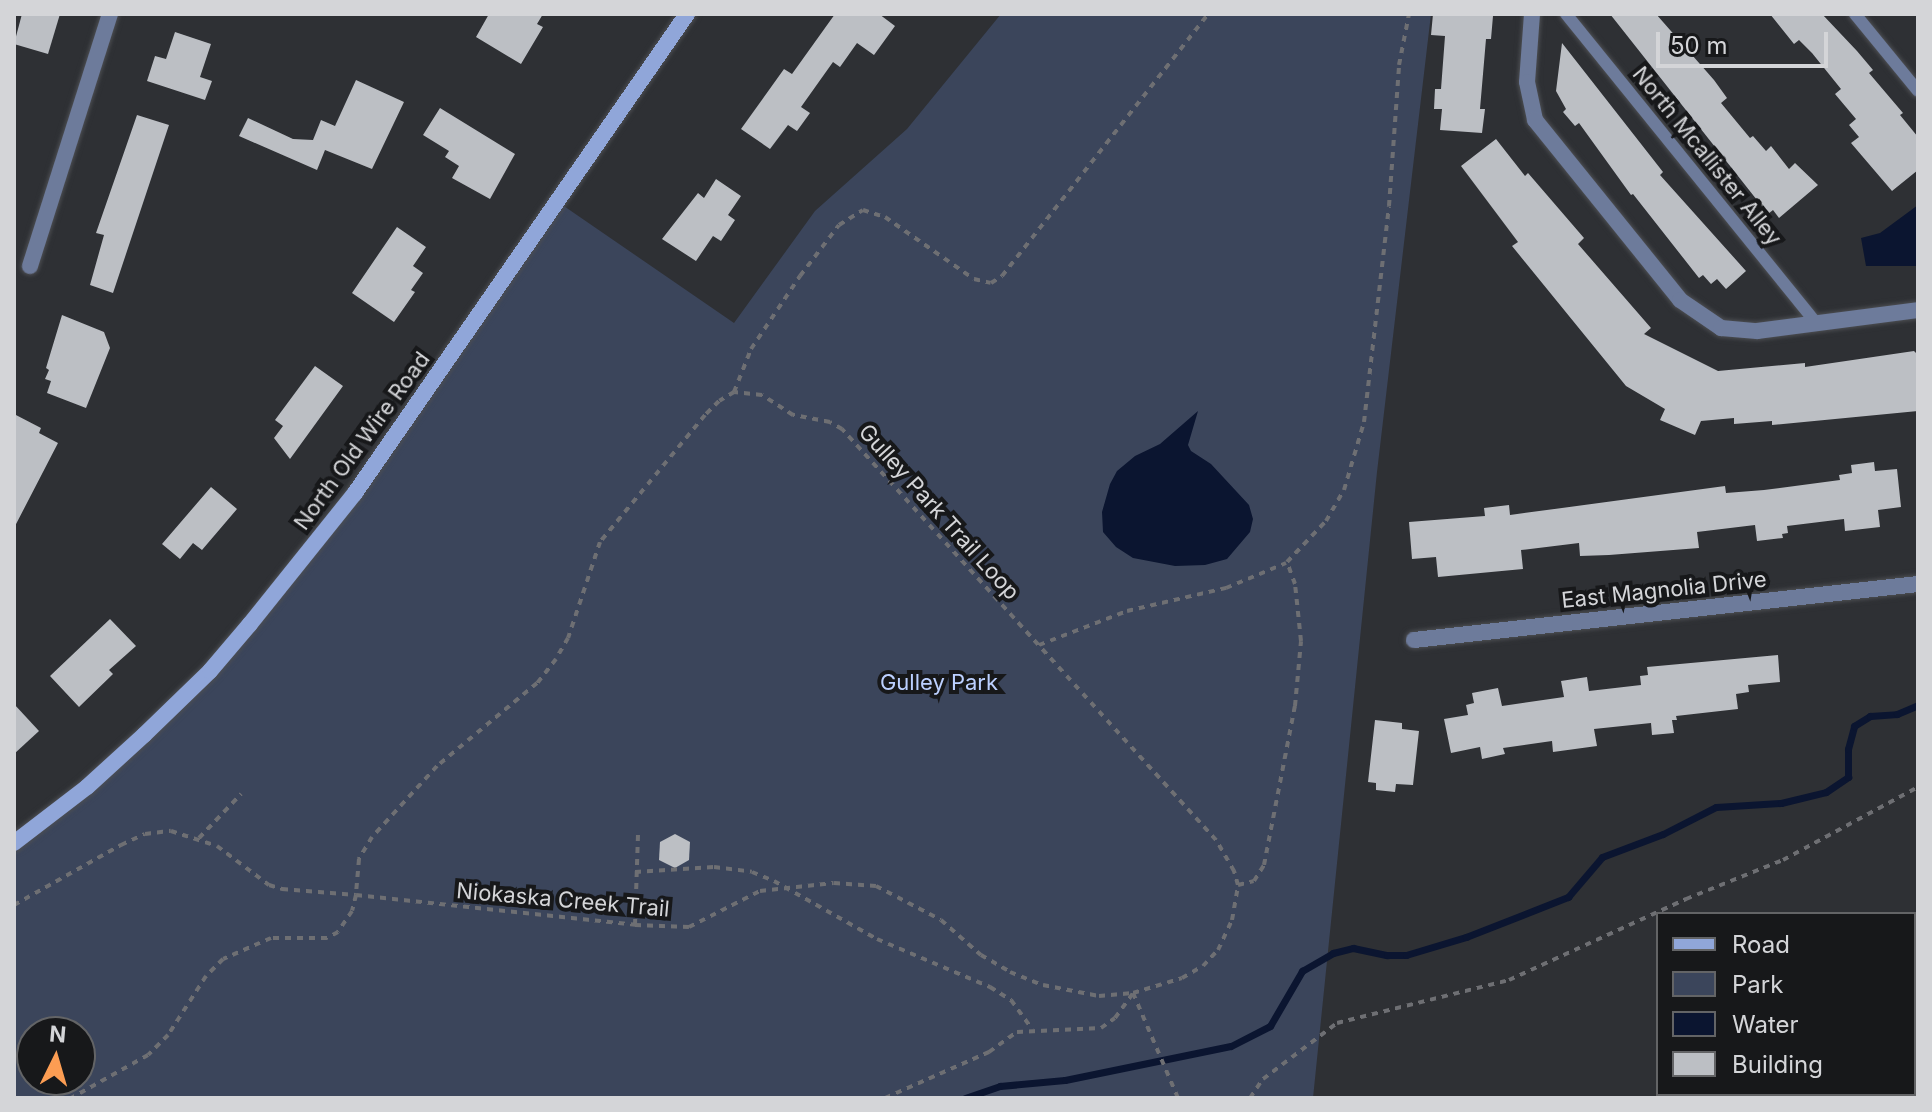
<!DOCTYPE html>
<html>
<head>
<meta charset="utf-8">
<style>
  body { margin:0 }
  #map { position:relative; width:1932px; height:1112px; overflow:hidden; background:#2e3034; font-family:Inter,sans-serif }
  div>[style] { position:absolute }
  .green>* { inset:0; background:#3b455b }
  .water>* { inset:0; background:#0b1530 }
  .stream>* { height:7px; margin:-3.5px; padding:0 3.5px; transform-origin:3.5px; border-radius:3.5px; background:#0b1530 }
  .building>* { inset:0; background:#bcbfc4 }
  .path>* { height:4px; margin-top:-2px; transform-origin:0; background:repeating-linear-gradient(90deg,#6e6f73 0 6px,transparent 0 12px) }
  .roads { filter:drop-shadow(0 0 2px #4c4e52) drop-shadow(0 0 2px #4c4e52) }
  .lane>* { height:12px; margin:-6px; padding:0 6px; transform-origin:6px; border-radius:6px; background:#6d7b9b }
  .street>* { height:16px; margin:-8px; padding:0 8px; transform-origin:8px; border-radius:8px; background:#6d7b9b }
  .secondary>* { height:16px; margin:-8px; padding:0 8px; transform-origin:8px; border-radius:8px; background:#90a6d9 }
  span { translate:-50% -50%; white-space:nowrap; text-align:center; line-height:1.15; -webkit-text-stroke:8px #17181a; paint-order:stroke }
  .street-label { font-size:22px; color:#d4d5d8 }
  .park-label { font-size:22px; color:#bcd0ff }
  .frame { position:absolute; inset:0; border:16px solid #d4d5d8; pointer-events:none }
  .legend { position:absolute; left:1656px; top:912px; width:260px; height:184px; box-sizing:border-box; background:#17181a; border:2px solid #636466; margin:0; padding:10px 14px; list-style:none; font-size:24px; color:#d4d5d8 }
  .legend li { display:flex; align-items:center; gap:16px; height:40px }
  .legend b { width:40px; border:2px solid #636466 }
  .north { position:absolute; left:16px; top:1016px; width:80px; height:80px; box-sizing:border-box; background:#17181a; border:2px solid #636466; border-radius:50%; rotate:5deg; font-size:22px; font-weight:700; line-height:32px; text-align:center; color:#d4d5d8 }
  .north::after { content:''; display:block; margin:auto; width:28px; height:36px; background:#fc9d53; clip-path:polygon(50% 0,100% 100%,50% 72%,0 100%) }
  .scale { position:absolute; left:1656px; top:32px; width:172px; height:36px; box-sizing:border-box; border:4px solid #d4d5d8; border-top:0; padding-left:10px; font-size:24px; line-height:28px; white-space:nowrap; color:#d4d5d8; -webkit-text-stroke:6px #17181a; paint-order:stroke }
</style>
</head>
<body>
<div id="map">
  <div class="green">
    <i style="clip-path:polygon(evenodd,1001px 14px,1431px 14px,1377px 472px,1313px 1098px,14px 1098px,14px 843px,87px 787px,250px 624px,558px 202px,734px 323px,815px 211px,907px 129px,1001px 14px,32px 1032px,80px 1032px,80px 1080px,32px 1080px,32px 1032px)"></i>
  </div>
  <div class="water">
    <i style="clip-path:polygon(1918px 205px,1918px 266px,1866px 266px,1861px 238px,1880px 233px)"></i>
    <i style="clip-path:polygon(1198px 411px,1188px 445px,1191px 451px,1211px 464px,1249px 505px,1253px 519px,1250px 532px,1227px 559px,1205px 565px,1175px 566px,1133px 558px,1116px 547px,1103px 532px,1102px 512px,1110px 484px,1117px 471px,1135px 456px,1160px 444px)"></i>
  </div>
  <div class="stream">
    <i style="left:965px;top:1098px;width:37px;rotate:-19deg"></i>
    <i style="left:1000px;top:1086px;width:65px;rotate:-5.3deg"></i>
    <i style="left:1065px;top:1080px;width:169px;rotate:-11.6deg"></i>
    <i style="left:1231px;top:1046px;width:44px;rotate:-27.1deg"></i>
    <i style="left:1270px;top:1026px;width:64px;rotate:-59.8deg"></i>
    <i style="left:1302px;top:971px;width:36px;rotate:-30deg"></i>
    <i style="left:1333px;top:953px;width:21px;rotate:-14deg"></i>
    <i style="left:1353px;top:948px;width:35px;rotate:12deg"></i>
    <i style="left:1387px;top:955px;width:19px"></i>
    <i style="left:1406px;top:955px;width:63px;rotate:-16.7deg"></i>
    <i style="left:1466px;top:937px;width:110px;rotate:-21.4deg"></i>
    <i style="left:1568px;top:897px;width:52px;rotate:-49.6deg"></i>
    <i style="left:1602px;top:857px;width:65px;rotate:-20.7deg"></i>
    <i style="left:1663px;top:834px;width:59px;rotate:-27deg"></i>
    <i style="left:1716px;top:807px;width:65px;rotate:-3.5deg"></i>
    <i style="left:1781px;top:803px;width:46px;rotate:-13.7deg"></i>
    <i style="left:1826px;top:792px;width:27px;rotate:-34deg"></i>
    <i style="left:1848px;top:777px;width:28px;rotate:-90deg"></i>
    <i style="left:1848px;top:749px;width:24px;rotate:-75deg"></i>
    <i style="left:1854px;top:726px;width:19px;rotate:-32deg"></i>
    <i style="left:1870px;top:716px;width:27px;rotate:-4deg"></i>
    <i style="left:1897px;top:714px;width:23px;rotate:-23deg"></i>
  </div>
  <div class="building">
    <i style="clip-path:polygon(22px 14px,60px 14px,48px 54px,14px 44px)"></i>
    <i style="clip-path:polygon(489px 14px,543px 14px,537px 24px,543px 27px,521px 64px,476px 37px)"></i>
    <i style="clip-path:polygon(835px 14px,879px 14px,895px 26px,874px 55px,857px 43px,840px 67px,833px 62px,801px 107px,810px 113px,797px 131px,788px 125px,770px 149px,741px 129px,784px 69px,792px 74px)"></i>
    <i style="clip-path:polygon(1433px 14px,1493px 16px,1491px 39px,1486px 39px,1480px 109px,1485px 109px,1482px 133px,1440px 130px,1442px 109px,1434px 109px,1435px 89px,1441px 89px,1445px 36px,1431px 35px)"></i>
    <i style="clip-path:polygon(1610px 14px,1656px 14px,1714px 80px,1727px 98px,1721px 103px,1750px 138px,1753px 136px,1766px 151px,1771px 146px,1789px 169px,1795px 163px,1818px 185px,1779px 218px,1773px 210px,1768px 214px)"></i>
    <i style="clip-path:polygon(1770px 14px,1822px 14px,1857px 51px,1873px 70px,1869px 73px,1903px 113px,1900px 115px,1918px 137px,1918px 170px,1892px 191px,1851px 143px,1859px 137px,1849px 125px,1856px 119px,1835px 94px,1841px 89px,1812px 53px,1799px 40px,1794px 44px)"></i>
    <i style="clip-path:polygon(175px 32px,211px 44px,200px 77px,212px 81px,205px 100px,147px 81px,155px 56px,166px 59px)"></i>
    <i style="clip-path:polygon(1562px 43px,1663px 172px,1660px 175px,1746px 271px,1726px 289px,1717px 279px,1711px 284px,1703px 275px,1699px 278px,1633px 194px,1631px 195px,1579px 123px,1575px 126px,1563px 112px,1566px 109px,1556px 91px)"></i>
    <i style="clip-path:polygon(356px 80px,404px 102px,372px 169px,325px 150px,317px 170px,239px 136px,248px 118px,293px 139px,313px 140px,321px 120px,335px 126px)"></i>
    <i style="clip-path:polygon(440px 108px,515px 154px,490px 199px,452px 178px,459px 166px,445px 157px,449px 151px,423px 135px)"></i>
    <i style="clip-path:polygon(137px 115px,169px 125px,113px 293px,90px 285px,104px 235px,96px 233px)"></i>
    <i style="clip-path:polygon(1496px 139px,1525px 176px,1528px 173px,1584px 238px,1578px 244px,1651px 328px,1644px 334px,1718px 371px,1805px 363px,1805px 367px,1914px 351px,1918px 355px,1918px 411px,1772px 425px,1772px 421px,1734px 424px,1734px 418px,1701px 421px,1695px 435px,1660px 420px,1665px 409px,1626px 386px,1512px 246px,1518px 242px,1461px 166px)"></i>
    <i style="clip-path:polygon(716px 179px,741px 196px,728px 215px,735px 220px,721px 241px,713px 236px,696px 261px,662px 239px,698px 193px,704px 198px)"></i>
    <i style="clip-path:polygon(397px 227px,426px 247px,413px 266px,423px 273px,411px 290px,415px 292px,394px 322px,352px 293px)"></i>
    <i style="clip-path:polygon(62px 315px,104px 332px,110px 348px,86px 408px,47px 393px,51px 381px,45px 379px,49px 370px,46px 368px)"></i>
    <i style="clip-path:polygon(315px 366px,343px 386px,290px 459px,274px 438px,283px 426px,275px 420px)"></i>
    <i style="clip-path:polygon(14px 414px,41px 428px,39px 433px,58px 443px,14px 528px)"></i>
    <i style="clip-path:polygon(1874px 462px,1875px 471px,1897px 469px,1901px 507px,1878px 510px,1880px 527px,1845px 531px,1844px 519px,1787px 526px,1788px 533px,1782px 534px,1783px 538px,1757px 541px,1755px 525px,1697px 532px,1699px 548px,1609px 555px,1580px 556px,1579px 543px,1521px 550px,1523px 569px,1438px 577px,1436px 557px,1412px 559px,1409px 522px,1485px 516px,1484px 508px,1509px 505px,1510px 515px,1725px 486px,1726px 493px,1764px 490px,1840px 480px,1839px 475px,1852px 473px,1851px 465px)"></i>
    <i style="clip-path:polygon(211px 487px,237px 509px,202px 550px,193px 543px,180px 559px,162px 544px)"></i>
    <i style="clip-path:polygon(110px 619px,136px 646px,109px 670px,113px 674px,79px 707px,50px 676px)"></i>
    <i style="clip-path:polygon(1778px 655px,1780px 682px,1748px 685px,1749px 692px,1736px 694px,1738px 709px,1676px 716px,1677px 720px,1672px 720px,1674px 733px,1652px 735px,1651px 723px,1594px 729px,1597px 746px,1553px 752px,1552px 741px,1503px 748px,1505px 754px,1482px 759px,1480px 747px,1451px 753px,1444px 719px,1468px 715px,1466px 705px,1474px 703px,1472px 693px,1498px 688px,1502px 706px,1564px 697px,1561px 681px,1587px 677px,1589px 691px,1641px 685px,1640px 676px,1648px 675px,1647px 667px)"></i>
    <i style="clip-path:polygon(14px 704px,39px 731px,14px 754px)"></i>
    <i style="clip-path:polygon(1375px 720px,1402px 723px,1402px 729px,1419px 731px,1413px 785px,1396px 784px,1395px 792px,1376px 790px,1376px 783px,1368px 782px)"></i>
    <i style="clip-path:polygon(675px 834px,690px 842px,689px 860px,675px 868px,659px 860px,660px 842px)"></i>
  </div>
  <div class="path">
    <i style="left:734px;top:392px;width:46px;rotate:-68.4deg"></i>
    <i style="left:751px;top:349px;width:88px;rotate:-56.1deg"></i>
    <i style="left:800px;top:276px;width:64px;rotate:-52.6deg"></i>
    <i style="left:839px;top:225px;width:28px;rotate:-32deg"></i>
    <i style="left:863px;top:210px;width:23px;rotate:18deg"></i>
    <i style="left:885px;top:217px;width:108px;rotate:34.9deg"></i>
    <i style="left:974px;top:279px;width:17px;rotate:13deg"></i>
    <i style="left:991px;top:283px;width:13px;rotate:-32deg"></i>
    <i style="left:1002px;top:276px;width:333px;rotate:-51.8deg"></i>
    <i style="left:1039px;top:645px;width:94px;rotate:-21.1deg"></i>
    <i style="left:1127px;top:611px;width:102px;rotate:-13.1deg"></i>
    <i style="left:1226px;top:588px;width:65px;rotate:-22.6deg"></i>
    <i style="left:199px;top:838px;width:61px;rotate:-46.3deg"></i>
    <i style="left:635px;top:872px;width:79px;rotate:-3.6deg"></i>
    <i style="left:714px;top:867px;width:38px;rotate:7deg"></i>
    <i style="left:752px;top:872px;width:24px;rotate:22deg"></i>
    <i style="left:774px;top:881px;width:118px;rotate:29.4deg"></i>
    <i style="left:877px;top:939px;width:123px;rotate:23deg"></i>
    <i style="left:990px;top:987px;width:25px;rotate:32deg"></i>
    <i style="left:1011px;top:1000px;width:36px;rotate:54deg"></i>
    <i style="left:1238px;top:885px;width:16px;rotate:-14deg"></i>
    <i style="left:1254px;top:881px;width:19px;rotate:-58deg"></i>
    <i style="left:1264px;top:865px;width:162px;rotate:-79deg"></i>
    <i style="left:1295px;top:706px;width:65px;rotate:-84.7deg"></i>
    <i style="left:1301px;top:641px;width:57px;rotate:-96deg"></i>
    <i style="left:1295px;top:584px;width:23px;rotate:-110deg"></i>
    <i style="left:1287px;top:562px;width:57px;rotate:-46.4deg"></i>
    <i style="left:1326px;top:521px;width:36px;rotate:-60deg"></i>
    <i style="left:1344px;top:490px;width:71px;rotate:-73.6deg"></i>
    <i style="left:1364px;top:422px;width:217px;rotate:-83.4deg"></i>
    <i style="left:1389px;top:206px;width:141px;rotate:-85.9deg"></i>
    <i style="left:1399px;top:65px;width:52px;rotate:-78.9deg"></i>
    <i style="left:14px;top:905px;width:123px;rotate:-29.3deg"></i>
    <i style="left:121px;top:845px;width:26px;rotate:-25deg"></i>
    <i style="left:145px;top:834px;width:26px;rotate:-7deg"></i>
    <i style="left:171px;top:831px;width:48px;rotate:18.1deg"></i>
    <i style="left:217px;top:846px;width:65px;rotate:36.9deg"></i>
    <i style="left:269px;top:885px;width:14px;rotate:17deg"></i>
    <i style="left:282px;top:889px;width:74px;rotate:4.6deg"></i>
    <i style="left:356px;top:895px;width:281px;rotate:6.1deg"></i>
    <i style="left:635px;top:925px;width:54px;rotate:2.1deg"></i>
    <i style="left:689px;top:927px;width:80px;rotate:-26.9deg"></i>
    <i style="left:760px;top:891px;width:74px;rotate:-6.2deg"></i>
    <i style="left:834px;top:883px;width:42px;rotate:4.1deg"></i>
    <i style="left:876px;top:886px;width:73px;rotate:27.6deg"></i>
    <i style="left:941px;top:920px;width:53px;rotate:41.2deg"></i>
    <i style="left:981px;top:955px;width:34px;rotate:30deg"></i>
    <i style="left:1010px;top:972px;width:35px;rotate:22deg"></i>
    <i style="left:1043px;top:985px;width:57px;rotate:11.1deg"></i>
    <i style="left:1099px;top:996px;width:34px;rotate:-5deg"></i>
    <i style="left:1133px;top:993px;width:51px;rotate:-17deg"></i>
    <i style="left:1182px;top:978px;width:24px;rotate:-30deg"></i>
    <i style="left:1203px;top:966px;width:22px;rotate:-47deg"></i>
    <i style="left:1218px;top:950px;width:33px;rotate:-65deg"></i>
    <i style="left:1232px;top:920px;width:36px;rotate:-80deg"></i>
    <i style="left:1238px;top:885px;width:15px;rotate:-106deg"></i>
    <i style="left:1234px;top:871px;width:36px;rotate:-120deg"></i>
    <i style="left:1216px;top:840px;width:556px;rotate:-132.3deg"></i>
    <i style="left:842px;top:429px;width:14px;rotate:-150deg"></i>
    <i style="left:830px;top:422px;width:38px;rotate:-169deg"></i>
    <i style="left:793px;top:415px;width:37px;rotate:-147deg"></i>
    <i style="left:762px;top:395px;width:28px;rotate:-174deg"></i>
    <i style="left:734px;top:392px;width:17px;rotate:149deg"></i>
    <i style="left:719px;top:401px;width:20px;rotate:135deg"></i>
    <i style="left:705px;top:415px;width:165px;rotate:129.6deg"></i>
    <i style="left:600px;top:542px;width:101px;rotate:108.4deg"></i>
    <i style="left:568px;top:638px;width:24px;rotate:120deg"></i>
    <i style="left:556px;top:659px;width:31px;rotate:128deg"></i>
    <i style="left:537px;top:683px;width:130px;rotate:140.3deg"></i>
    <i style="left:437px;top:766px;width:96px;rotate:132.5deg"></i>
    <i style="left:372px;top:837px;width:26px;rotate:121deg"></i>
    <i style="left:359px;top:859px;width:36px;rotate:95deg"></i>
    <i style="left:356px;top:895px;width:16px;rotate:104deg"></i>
    <i style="left:352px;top:911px;width:25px;rotate:124deg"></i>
    <i style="left:338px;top:932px;width:13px;rotate:151deg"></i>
    <i style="left:327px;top:938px;width:56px;rotate:180deg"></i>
    <i style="left:271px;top:938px;width:52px;rotate:156.4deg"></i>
    <i style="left:223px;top:959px;width:24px;rotate:135deg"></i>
    <i style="left:206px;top:976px;width:70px;rotate:122.8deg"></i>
    <i style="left:168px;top:1035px;width:28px;rotate:135deg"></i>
    <i style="left:148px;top:1055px;width:88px;rotate:150.8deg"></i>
    <i style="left:635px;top:925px;width:91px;rotate:-88.1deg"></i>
    <i style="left:1133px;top:993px;width:114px;rotate:66.8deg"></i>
    <i style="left:885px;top:1098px;width:114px;rotate:-23.9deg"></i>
    <i style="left:989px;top:1052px;width:34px;rotate:-36deg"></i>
    <i style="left:1017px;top:1032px;width:84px;rotate:-2.7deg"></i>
    <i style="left:1101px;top:1028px;width:17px;rotate:-36deg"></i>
    <i style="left:1115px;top:1018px;width:31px;rotate:-54deg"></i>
    <i style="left:1250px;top:1098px;width:23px;rotate:-56deg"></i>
    <i style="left:1263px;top:1079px;width:93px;rotate:-37.1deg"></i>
    <i style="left:1337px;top:1023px;width:177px;rotate:-14deg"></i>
    <i style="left:1509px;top:980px;width:195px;rotate:-24.6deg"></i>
    <i style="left:1686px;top:899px;width:105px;rotate:-21.9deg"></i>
    <i style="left:1783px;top:860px;width:153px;rotate:-28.4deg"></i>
  </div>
  <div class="roads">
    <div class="lane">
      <i style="left:1566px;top:14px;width:397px;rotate:51deg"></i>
      <i style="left:1855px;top:14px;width:99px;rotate:50.7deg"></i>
    </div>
    <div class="street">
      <i style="left:1532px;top:14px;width:68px;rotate:94.2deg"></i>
      <i style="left:1527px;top:82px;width:39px;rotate:78deg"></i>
      <i style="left:1535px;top:120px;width:231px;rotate:51.1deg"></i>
      <i style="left:1680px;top:300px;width:50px;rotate:34.3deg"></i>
      <i style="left:1721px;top:328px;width:36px;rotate:5deg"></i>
      <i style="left:1757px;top:331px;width:162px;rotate:-7.4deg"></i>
      <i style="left:30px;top:266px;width:264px;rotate:-72.4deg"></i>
      <i style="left:1414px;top:640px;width:507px;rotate:-6.34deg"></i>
    </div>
    <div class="secondary">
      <i style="left:14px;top:843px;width:92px;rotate:-37.5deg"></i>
      <i style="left:87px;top:787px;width:77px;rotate:-42.4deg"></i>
      <i style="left:144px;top:735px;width:92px;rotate:-44.1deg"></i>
      <i style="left:210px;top:671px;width:62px;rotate:-49.6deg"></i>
      <i style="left:250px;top:624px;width:168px;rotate:-51.3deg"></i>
      <i style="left:355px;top:493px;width:583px;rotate:-55.27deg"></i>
    </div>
  </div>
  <div class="street-label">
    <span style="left:1707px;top:156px;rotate:51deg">North Mcallister Alley</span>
    <span style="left:362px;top:441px;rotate:-54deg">North Old Wire Road</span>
    <span style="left:939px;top:512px;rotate:48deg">Gulley Park Trail Loop</span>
    <span style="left:1664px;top:590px;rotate:-6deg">East Magnolia Drive</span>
    <span style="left:563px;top:900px;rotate:5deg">Niokaska Creek Trail</span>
  </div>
  <div class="park-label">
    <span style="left:939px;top:683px">Gulley Park</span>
  </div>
  <div class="frame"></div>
  <ul class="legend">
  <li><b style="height:10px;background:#90a6d9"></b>Road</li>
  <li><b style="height:22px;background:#3b455b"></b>Park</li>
  <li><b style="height:22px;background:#0b1530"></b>Water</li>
  <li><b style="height:22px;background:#bcbfc4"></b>Building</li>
  </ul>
  <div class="north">N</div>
  <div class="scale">50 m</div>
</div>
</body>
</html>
